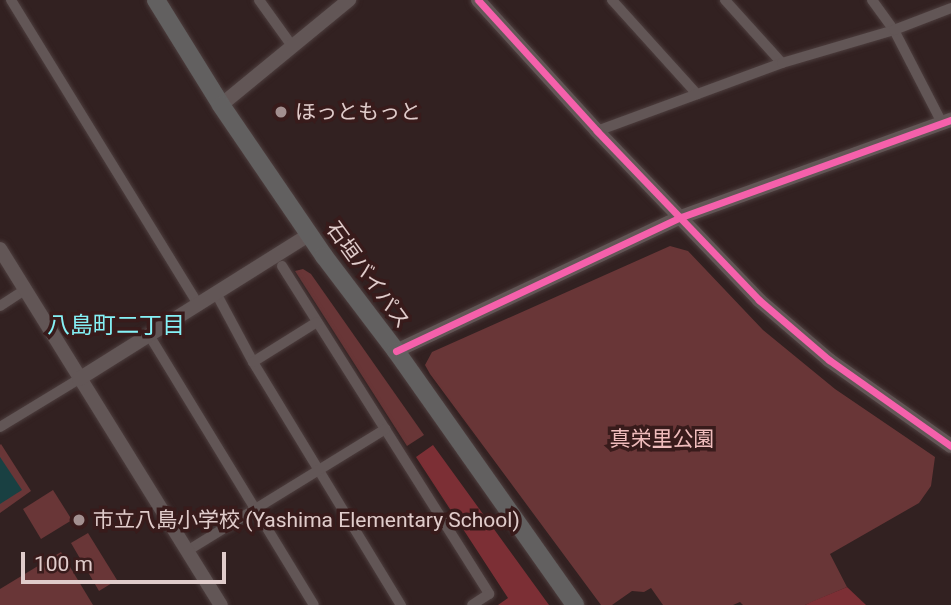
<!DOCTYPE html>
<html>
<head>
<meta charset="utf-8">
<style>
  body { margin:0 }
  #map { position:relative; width:951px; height:605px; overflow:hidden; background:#322121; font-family:Roboto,"Noto Sans JP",sans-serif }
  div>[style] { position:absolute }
  .green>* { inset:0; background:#693637 }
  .forest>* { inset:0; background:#7c2f35 }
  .water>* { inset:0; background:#194042 }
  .roads { filter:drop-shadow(0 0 2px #4d3e3e) drop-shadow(0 0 2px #4d3e3e) }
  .minor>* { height:10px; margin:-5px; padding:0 5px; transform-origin:5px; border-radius:5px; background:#625656 }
  .tertiary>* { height:14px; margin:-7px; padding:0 7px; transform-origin:7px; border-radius:7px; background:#625656 }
  .trunk>* { height:18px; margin:-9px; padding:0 9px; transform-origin:9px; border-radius:9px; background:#626060 }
  .cycleway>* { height:7px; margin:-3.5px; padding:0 3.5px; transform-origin:3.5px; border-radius:3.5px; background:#f560ab }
  .dots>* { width:19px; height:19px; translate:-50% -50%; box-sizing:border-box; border:4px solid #381b1b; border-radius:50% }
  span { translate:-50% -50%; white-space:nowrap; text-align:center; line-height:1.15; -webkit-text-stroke:7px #381b1b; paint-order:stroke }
  .poi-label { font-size:21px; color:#e0cccb }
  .left { translate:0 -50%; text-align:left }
  .street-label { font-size:21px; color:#e0cccb }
  .park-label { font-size:21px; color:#f0bcbc }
  .neighbourhood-label { font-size:23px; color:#85f1f6 }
  .scale { position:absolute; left:21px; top:552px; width:205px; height:32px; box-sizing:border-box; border:4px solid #e0cccb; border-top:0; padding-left:9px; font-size:21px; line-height:24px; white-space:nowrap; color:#e0cccb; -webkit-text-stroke:5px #381b1b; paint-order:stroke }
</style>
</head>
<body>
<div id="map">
  <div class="green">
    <i style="clip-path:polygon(670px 246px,688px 251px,763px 330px,835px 389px,935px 457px,931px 486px,919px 503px,830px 554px,847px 587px,805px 605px,743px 605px,740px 602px,733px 605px,663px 605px,651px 588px,644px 592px,632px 591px,612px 605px,601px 605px,430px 374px,425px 365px,432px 352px)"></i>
    <i style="clip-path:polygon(303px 269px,311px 274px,424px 435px,407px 446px,295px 271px)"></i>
    <i style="clip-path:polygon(1px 444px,31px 491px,0 513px,0 445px)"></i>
    <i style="clip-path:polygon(53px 490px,72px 520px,41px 539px,23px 509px)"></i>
    <i style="clip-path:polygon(88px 533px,117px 580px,99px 591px,71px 543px)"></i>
    <i style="clip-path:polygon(61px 552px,93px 605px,0 605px,0 589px)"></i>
  </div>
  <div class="forest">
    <i style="clip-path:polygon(433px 445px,549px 605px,498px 605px,508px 598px,416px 457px)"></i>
    <i style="clip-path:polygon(847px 587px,866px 605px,805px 605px,811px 602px)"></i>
  </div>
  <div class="water">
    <i style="clip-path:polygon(0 457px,22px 490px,0 504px)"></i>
  </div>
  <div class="roads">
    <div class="minor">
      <i style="left:11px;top:0;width:357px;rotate:58.4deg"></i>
      <i style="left:259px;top:0;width:57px;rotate:54.3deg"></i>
      <i style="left:612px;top:0;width:127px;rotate:47.9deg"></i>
      <i style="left:725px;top:0;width:85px;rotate:47.9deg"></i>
      <i style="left:872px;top:0;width:37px;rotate:54deg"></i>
      <i style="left:894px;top:30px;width:105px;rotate:62.7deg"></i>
      <i style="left:597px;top:131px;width:197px;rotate:-20.2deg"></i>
      <i style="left:782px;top:63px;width:117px;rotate:-16.4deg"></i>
      <i style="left:894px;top:30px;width:61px;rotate:-21.1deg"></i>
      <i style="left:282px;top:266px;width:388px;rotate:57.7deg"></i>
      <i style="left:489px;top:594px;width:20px;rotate:147deg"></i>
      <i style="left:216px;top:293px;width:78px;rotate:61.8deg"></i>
      <i style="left:253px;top:362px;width:285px;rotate:58.7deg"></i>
      <i style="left:0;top:306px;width:30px;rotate:-33deg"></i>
      <i style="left:149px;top:335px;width:316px;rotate:58.6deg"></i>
      <i style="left:253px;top:362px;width:75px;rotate:-32deg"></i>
      <i style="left:0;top:427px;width:92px;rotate:-31.3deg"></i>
      <i style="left:187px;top:551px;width:233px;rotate:-31.6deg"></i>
    </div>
    <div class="tertiary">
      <i style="left:478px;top:0;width:177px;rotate:47.7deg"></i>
      <i style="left:597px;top:131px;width:234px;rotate:46.2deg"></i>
      <i style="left:759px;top:300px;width:92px;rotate:40.6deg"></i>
      <i style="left:829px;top:360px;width:149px;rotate:35.2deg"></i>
      <i style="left:221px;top:105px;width:166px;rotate:-39.4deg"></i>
      <i style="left:0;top:249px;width:419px;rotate:58.2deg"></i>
      <i style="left:396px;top:351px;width:315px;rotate:-25.2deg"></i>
      <i style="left:681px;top:217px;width:287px;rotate:-19.8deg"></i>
      <i style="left:79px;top:379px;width:273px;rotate:-32.1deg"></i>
    </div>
    <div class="trunk">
      <i style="left:156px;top:0;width:123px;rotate:58.2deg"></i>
      <i style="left:221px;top:105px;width:183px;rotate:55.7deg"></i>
      <i style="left:324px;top:256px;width:119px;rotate:52.8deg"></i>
      <i style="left:396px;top:351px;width:311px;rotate:54.8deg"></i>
    </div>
  </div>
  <div class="cycleway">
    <i style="left:478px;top:0;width:177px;rotate:47.7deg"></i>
    <i style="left:597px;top:131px;width:234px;rotate:46.2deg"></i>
    <i style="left:759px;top:300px;width:92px;rotate:40.6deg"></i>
    <i style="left:829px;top:360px;width:149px;rotate:35.2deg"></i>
    <i style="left:396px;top:351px;width:315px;rotate:-25.2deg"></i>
    <i style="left:681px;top:217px;width:287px;rotate:-19.8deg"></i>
  </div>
  <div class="dots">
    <i style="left:281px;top:112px;background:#a39090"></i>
    <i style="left:79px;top:520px;background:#a39090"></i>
  </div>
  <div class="poi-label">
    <span class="left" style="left:295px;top:112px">ほっともっと</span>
    <span class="left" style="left:93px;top:520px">市立八島小学校 (Yashima Elementary School)</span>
  </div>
  <div class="street-label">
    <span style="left:368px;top:275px;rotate:54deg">石垣バイパス</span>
  </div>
  <div class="park-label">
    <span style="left:662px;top:439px">真栄里公園</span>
  </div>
  <div class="neighbourhood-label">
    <span style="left:116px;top:326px">八島町二丁目</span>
  </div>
  <div class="scale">100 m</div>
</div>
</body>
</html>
